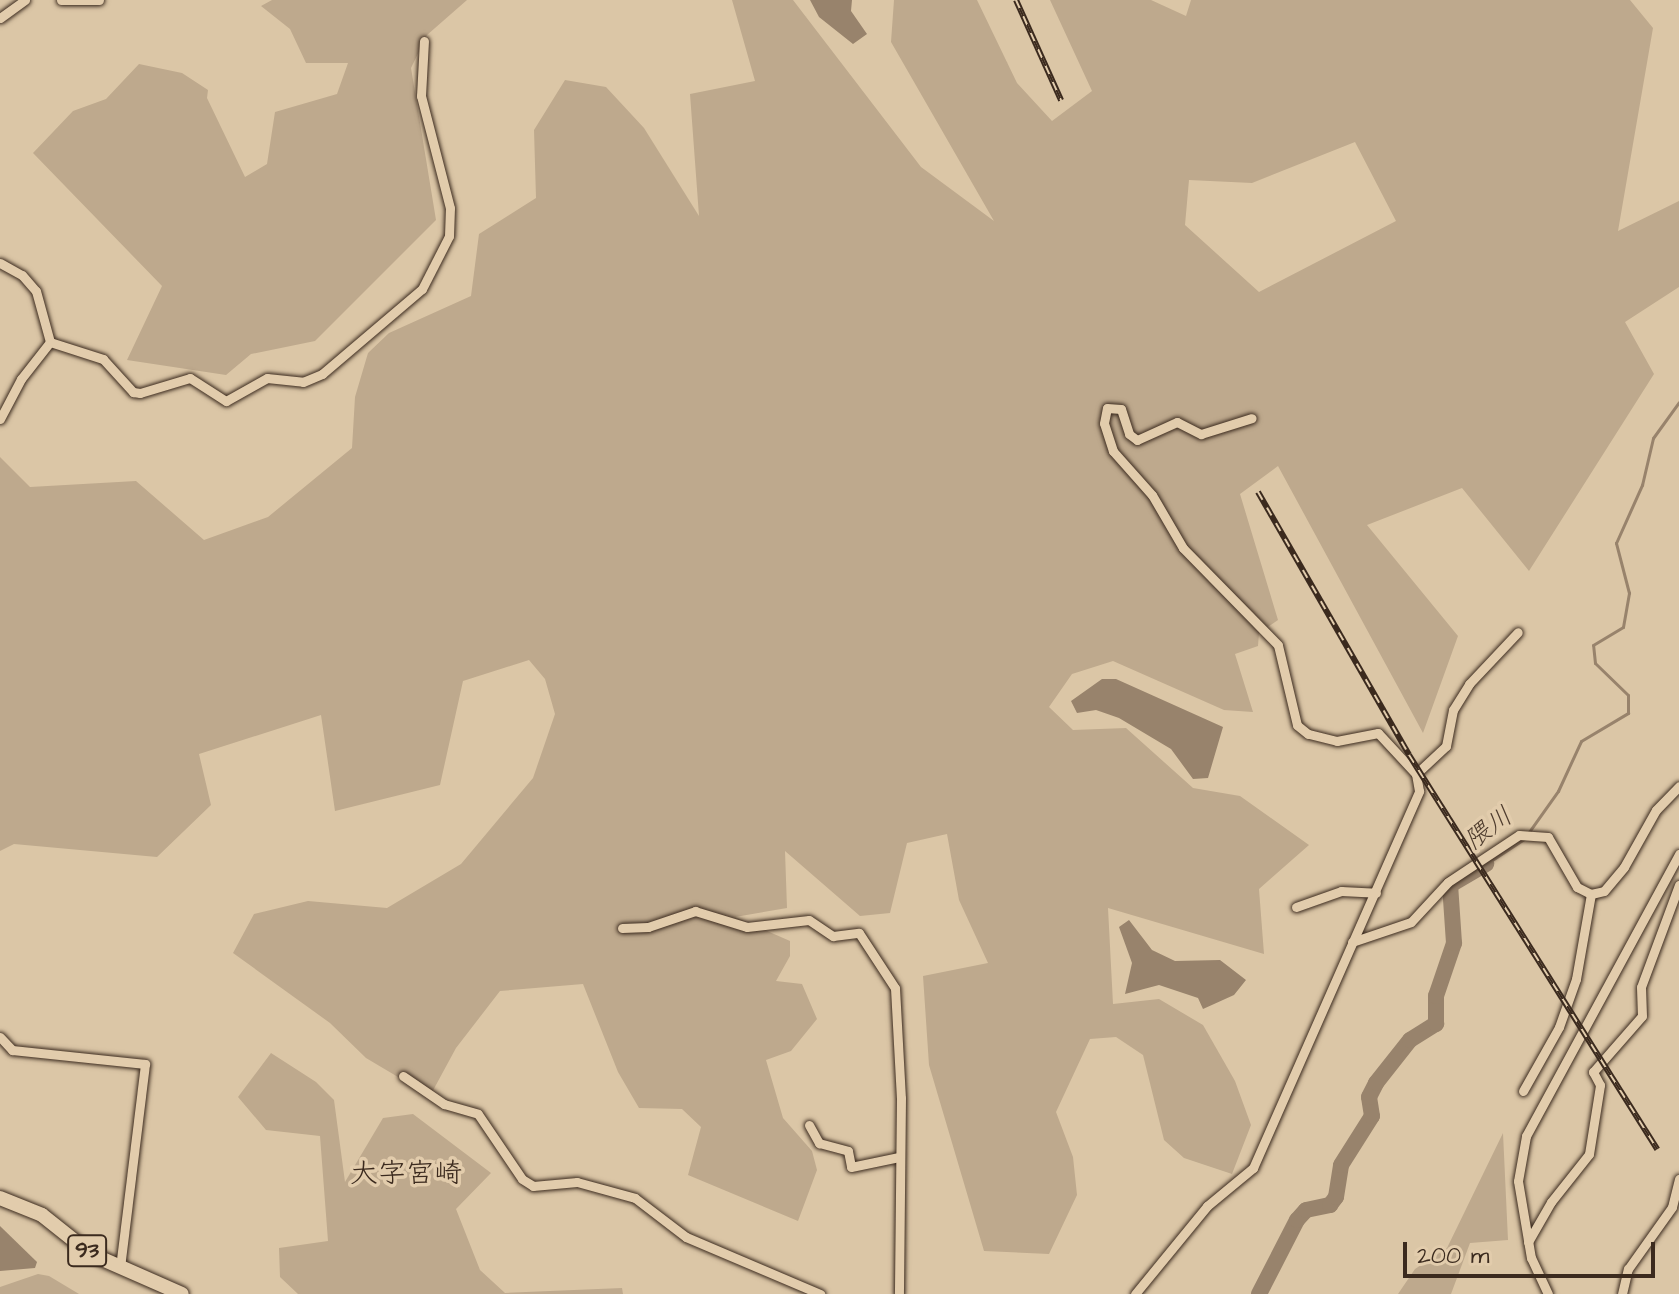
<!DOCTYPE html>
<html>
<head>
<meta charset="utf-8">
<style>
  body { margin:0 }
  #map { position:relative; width:1679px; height:1294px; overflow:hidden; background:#dbc6a6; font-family:"Architects Daughter","Klee One",sans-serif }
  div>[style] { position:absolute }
  .green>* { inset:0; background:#bea98d }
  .water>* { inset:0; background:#98836c }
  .stream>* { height:3px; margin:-1.5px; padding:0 1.5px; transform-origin:1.5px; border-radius:1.5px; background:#98836c }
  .river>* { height:16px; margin:-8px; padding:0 8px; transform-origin:8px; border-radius:8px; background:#98836c }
  .roads { filter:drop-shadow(0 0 2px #3b2a1e) drop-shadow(0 0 2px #3b2a1e) }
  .street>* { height:9px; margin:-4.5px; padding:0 4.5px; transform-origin:4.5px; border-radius:4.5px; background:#e2ccac }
  .primary>* { height:14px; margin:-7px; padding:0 7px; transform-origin:7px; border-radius:7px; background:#e2ccac }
  .rail>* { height:6px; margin-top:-3px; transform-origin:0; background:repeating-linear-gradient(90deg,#e2ccac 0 9px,#3b2a1e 0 18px); box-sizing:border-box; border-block:2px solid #3b2a1e }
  span { translate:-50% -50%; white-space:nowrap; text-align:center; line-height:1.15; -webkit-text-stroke:7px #e2ccac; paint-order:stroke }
  .shield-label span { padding:2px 6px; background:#e2ccac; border:2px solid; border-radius:6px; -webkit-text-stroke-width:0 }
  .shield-label { font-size:22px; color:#3b2a1e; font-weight:700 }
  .water-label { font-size:26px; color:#4e3c2e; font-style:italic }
  .quarter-label { font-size:28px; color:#3b2a1e }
  .scale { position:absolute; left:1403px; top:1242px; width:252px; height:36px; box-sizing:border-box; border:4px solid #3b2a1e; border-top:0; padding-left:10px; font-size:24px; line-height:28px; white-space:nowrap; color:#3b2a1e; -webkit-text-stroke:6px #e2ccac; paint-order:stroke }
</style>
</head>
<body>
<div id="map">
  <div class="green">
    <i style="clip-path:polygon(272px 0,467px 0,427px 35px,411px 68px,436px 220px,315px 341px,251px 354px,226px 375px,127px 360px,162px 286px,33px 153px,73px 111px,106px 99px,139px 64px,182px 73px,208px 90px,207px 98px,245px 177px,267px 164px,275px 112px,337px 94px,348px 63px,306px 63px,290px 29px,261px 6px)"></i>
    <i style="clip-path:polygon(evenodd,732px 0,793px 0,921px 167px,994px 221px,891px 42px,894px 0,977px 0,1017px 83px,1052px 121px,1092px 91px,1050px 0,1151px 0,1186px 16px,1191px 0,1630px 0,1653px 28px,1618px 231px,1679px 201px,1679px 287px,1625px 322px,1654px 374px,1529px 571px,1462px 488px,1367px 525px,1458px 636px,1423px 733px,1278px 466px,1240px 494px,1278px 620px,1259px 633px,1258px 646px,1235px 654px,1253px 712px,1224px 710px,1113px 661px,1072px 674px,1049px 707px,1073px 730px,1126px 728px,1193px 788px,1240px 796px,1309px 845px,1259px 889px,1264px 954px,1108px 908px,1113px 1004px,1159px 999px,1203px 1025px,1235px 1081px,1251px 1125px,1232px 1174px,1184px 1158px,1164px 1140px,1143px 1055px,1116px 1037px,1090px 1039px,1056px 1112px,1073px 1157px,1077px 1195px,1049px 1254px,984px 1251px,929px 1065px,923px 976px,988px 963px,959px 900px,947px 834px,907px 843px,890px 913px,860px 916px,785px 851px,787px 908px,735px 917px,790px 941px,790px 956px,776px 981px,802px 984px,817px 1019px,791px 1051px,766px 1060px,783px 1118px,812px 1151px,817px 1170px,798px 1221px,688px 1175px,701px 1127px,682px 1109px,639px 1108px,618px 1072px,583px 984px,500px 991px,456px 1048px,430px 1096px,366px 1058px,330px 1023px,233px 953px,254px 914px,308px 901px,387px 908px,461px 864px,533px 778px,555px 714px,545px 679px,529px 660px,463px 681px,440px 785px,335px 811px,321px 715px,199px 754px,211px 805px,157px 857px,14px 844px,0 851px,0 457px,30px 487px,136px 481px,204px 540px,268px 517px,352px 448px,355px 397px,368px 353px,389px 333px,471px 296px,479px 234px,536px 198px,534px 130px,565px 80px,606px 87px,644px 128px,699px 216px,690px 94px,755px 81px,732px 0,1355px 142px,1396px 221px,1259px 292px,1185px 225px,1189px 180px,1252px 183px,1355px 142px)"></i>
    <i style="clip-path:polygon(271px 1053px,316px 1082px,334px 1100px,345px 1182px,383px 1118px,413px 1114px,491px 1173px,456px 1209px,480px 1270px,505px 1293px,622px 1288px,623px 1294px,298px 1294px,280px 1277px,279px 1248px,328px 1241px,320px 1136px,266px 1130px,238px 1097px)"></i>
    <i style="clip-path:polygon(1503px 1133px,1508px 1240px,1470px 1243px,1451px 1294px,1398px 1294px,1415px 1269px,1447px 1248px)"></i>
    <i style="clip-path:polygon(38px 1274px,49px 1276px,79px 1294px,0 1294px,0 1287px)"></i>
  </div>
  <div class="water">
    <i style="clip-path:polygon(810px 0,852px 0,851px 11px,867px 34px,853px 44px,819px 17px)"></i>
    <i style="clip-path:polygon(1102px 679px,1116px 679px,1223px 727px,1208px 778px,1193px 779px,1171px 749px,1119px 718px,1096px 710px,1077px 713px,1071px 701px)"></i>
    <i style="clip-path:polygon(1129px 920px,1152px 950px,1175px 961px,1220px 960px,1246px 980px,1234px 995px,1203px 1009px,1198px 998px,1159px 985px,1125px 994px,1132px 963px,1119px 927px)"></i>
    <i style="clip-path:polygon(0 1226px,37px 1262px,35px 1268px,0 1271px)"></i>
  </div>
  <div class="stream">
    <i style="left:1486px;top:864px;width:45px;rotate:-33.3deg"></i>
    <i style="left:1524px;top:839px;width:59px;rotate:-54.7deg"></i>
    <i style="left:1558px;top:791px;width:55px;rotate:-65.3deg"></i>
    <i style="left:1581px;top:741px;width:55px;rotate:-30.8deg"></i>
    <i style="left:1628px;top:713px;width:18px;rotate:-90deg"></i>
    <i style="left:1628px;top:695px;width:46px;rotate:-135.9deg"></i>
    <i style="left:1595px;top:663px;width:18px;rotate:-96deg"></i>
    <i style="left:1593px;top:645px;width:35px;rotate:-31deg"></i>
    <i style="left:1623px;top:627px;width:35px;rotate:-80deg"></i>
    <i style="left:1629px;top:593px;width:52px;rotate:-104.6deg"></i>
    <i style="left:1616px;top:543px;width:64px;rotate:-65.9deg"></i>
    <i style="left:1642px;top:485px;width:48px;rotate:-76.8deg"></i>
    <i style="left:1653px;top:438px;width:44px;rotate:-54.2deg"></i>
  </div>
  <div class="river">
    <i style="left:1259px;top:1294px;width:83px;rotate:-62.8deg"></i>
    <i style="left:1297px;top:1220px;width:13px;rotate:-48deg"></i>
    <i style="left:1306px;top:1210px;width:25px;rotate:-12deg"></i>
    <i style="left:1330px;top:1205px;width:10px;rotate:-53deg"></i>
    <i style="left:1336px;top:1197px;width:32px;rotate:-81deg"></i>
    <i style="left:1341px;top:1165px;width:58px;rotate:-57.7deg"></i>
    <i style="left:1372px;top:1116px;width:19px;rotate:-99deg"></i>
    <i style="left:1369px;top:1097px;width:16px;rotate:-63deg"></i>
    <i style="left:1376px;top:1083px;width:55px;rotate:-51.7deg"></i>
    <i style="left:1410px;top:1040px;width:31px;rotate:-32deg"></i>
    <i style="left:1436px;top:1024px;width:28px;rotate:-90deg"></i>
    <i style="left:1436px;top:996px;width:56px;rotate:-71.2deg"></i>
    <i style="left:1454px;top:943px;width:58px;rotate:-93.9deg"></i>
    <i style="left:1450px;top:885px;width:42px;rotate:-30.3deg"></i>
  </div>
  <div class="roads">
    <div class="street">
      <i style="left:61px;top:0;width:38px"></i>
      <i style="left:0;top:18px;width:31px;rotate:-36deg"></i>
      <i style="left:0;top:263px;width:25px;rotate:29deg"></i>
      <i style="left:22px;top:275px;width:21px;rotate:49deg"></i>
      <i style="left:36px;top:291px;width:53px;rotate:74.6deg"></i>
      <i style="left:50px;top:342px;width:56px;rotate:17.8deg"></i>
      <i style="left:103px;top:359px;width:45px;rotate:47.7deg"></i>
      <i style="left:133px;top:392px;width:7px;rotate:8deg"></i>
      <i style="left:140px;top:393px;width:52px;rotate:-16.7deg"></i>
      <i style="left:190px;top:378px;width:43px;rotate:32.6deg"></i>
      <i style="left:226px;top:401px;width:47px;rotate:-29.3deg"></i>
      <i style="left:267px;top:378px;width:36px;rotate:6deg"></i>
      <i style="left:303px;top:382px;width:21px;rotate:-23deg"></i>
      <i style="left:322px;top:374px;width:131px;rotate:-40.4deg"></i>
      <i style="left:422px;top:289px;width:59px;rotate:-63deg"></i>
      <i style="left:449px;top:236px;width:28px;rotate:-88deg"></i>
      <i style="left:450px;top:208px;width:116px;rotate:-104.5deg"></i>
      <i style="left:421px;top:96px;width:55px;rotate:-86.9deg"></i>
      <i style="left:0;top:419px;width:45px;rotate:-62.3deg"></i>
      <i style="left:21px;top:379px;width:47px;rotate:-51.9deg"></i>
      <i style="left:1416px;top:774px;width:41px;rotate:-43deg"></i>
      <i style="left:1446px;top:746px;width:37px;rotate:-79deg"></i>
      <i style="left:1453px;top:710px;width:31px;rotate:-58deg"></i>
      <i style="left:1469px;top:684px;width:71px;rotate:-46.7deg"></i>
      <i style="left:1296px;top:907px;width:48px;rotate:-19.6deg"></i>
      <i style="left:1341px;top:891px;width:35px;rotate:3deg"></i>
      <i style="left:622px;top:928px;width:26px;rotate:-2deg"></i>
      <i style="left:648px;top:927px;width:50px;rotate:-18.8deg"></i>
      <i style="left:695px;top:911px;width:54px;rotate:17.1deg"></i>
      <i style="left:747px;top:927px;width:62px;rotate:-6.4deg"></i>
      <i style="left:809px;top:920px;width:29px;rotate:34deg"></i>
      <i style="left:833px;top:936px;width:26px;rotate:-7deg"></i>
      <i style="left:859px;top:933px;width:66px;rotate:56.8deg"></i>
      <i style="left:895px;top:988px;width:110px;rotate:86.9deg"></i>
      <i style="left:901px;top:1098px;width:196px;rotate:90.6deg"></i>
      <i style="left:1352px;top:942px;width:62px;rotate:-18.7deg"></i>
      <i style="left:1411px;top:922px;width:54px;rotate:-47.2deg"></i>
      <i style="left:1448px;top:882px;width:85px;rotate:-33.5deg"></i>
      <i style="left:1519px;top:835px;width:29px;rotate:4deg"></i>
      <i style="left:1548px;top:837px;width:58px;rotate:59.9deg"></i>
      <i style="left:1577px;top:887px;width:16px;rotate:27deg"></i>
      <i style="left:1591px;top:894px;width:13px;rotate:-13deg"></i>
      <i style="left:1604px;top:891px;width:31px;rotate:-50deg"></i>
      <i style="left:1624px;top:867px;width:65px;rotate:-60.7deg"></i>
      <i style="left:1656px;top:810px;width:33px;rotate:-46deg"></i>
      <i style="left:0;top:1037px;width:18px;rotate:47deg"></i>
      <i style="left:12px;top:1050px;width:134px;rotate:6deg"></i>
      <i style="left:145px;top:1064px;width:205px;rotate:97deg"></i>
      <i style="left:403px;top:1076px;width:50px;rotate:34.3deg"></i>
      <i style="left:444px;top:1104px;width:35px;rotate:16deg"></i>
      <i style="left:478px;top:1114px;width:78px;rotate:55.9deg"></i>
      <i style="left:522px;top:1179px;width:13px;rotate:32deg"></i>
      <i style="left:533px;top:1186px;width:44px;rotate:-5.2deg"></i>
      <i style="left:577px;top:1182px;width:60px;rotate:15.4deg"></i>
      <i style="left:635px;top:1198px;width:64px;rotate:37.4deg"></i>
      <i style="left:686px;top:1237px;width:146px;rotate:23deg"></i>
      <i style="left:1523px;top:1091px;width:73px;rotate:-60.6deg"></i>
      <i style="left:1559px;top:1027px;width:51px;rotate:-70.5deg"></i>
      <i style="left:1576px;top:979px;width:86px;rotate:-80deg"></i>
      <i style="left:809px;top:1125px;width:21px;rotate:61deg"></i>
      <i style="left:819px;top:1143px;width:30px;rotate:15deg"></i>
      <i style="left:848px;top:1151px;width:16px;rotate:79deg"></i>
      <i style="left:851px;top:1167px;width:49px;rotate:-11.8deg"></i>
      <i style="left:1528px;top:1242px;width:46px;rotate:-60.1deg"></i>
      <i style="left:1551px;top:1202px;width:61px;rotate:-51.6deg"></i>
      <i style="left:1589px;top:1154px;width:70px;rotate:-80.9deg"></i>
      <i style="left:1600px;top:1085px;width:15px;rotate:-118deg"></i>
      <i style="left:1593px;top:1072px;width:74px;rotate:-48.8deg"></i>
      <i style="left:1642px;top:1016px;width:29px;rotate:-92deg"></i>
      <i style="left:1641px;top:987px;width:109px;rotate:-69.6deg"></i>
      <i style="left:1135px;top:1294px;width:114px;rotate:-50.7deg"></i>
      <i style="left:1207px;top:1206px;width:60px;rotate:-39.6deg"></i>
      <i style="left:1253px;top:1168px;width:412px;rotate:-66.2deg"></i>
      <i style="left:1419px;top:791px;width:17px;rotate:-100deg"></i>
      <i style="left:1416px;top:774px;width:56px;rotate:-132.8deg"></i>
      <i style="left:1378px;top:733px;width:42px;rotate:169deg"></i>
      <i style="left:1337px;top:741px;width:30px;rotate:-166deg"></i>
      <i style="left:1308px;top:734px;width:14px;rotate:-141deg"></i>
      <i style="left:1297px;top:725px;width:82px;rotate:-103.4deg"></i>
      <i style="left:1278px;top:645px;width:136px;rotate:-134.4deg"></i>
      <i style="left:1183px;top:548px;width:61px;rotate:-120.3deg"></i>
      <i style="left:1152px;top:495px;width:59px;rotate:-131.6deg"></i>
      <i style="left:1113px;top:451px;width:29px;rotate:-108deg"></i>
      <i style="left:1104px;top:423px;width:15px;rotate:-79deg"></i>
      <i style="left:1107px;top:408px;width:14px;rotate:4deg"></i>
      <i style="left:1121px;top:409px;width:26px;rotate:72deg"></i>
      <i style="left:1129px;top:434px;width:10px;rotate:37deg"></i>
      <i style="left:1137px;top:440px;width:44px;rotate:-24.2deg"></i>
      <i style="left:1177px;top:422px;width:27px;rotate:27deg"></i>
      <i style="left:1201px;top:434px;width:53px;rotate:-17.4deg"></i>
      <i style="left:1548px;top:1294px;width:40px;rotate:-115deg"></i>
      <i style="left:1531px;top:1258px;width:78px;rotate:-99.6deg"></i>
      <i style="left:1518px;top:1181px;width:46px;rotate:-79.9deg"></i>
      <i style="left:1526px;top:1136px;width:321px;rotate:-61.5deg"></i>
      <i style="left:1622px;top:1294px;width:26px;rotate:-77deg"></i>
      <i style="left:1628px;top:1269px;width:76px;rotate:-54.6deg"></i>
      <i style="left:1672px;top:1207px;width:29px;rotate:-76deg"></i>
    </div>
    <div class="primary">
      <i style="left:0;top:1198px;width:45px;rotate:22deg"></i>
      <i style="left:42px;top:1215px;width:63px;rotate:38.5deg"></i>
      <i style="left:91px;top:1254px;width:99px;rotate:23.7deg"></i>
    </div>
  </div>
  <div class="rail">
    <i style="left:1016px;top:0;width:110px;rotate:65.8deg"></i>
    <i style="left:1258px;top:492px;width:303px;rotate:60.1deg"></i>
    <i style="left:1409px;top:755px;width:466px;rotate:57.8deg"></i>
  </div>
  <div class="shield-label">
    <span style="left:87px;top:1251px">93</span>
  </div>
  <div class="water-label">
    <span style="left:1489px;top:829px;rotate:-37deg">隈川</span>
  </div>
  <div class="quarter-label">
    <span style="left:406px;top:1174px">大字宮崎</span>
  </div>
  <div class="scale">200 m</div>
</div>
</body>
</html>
